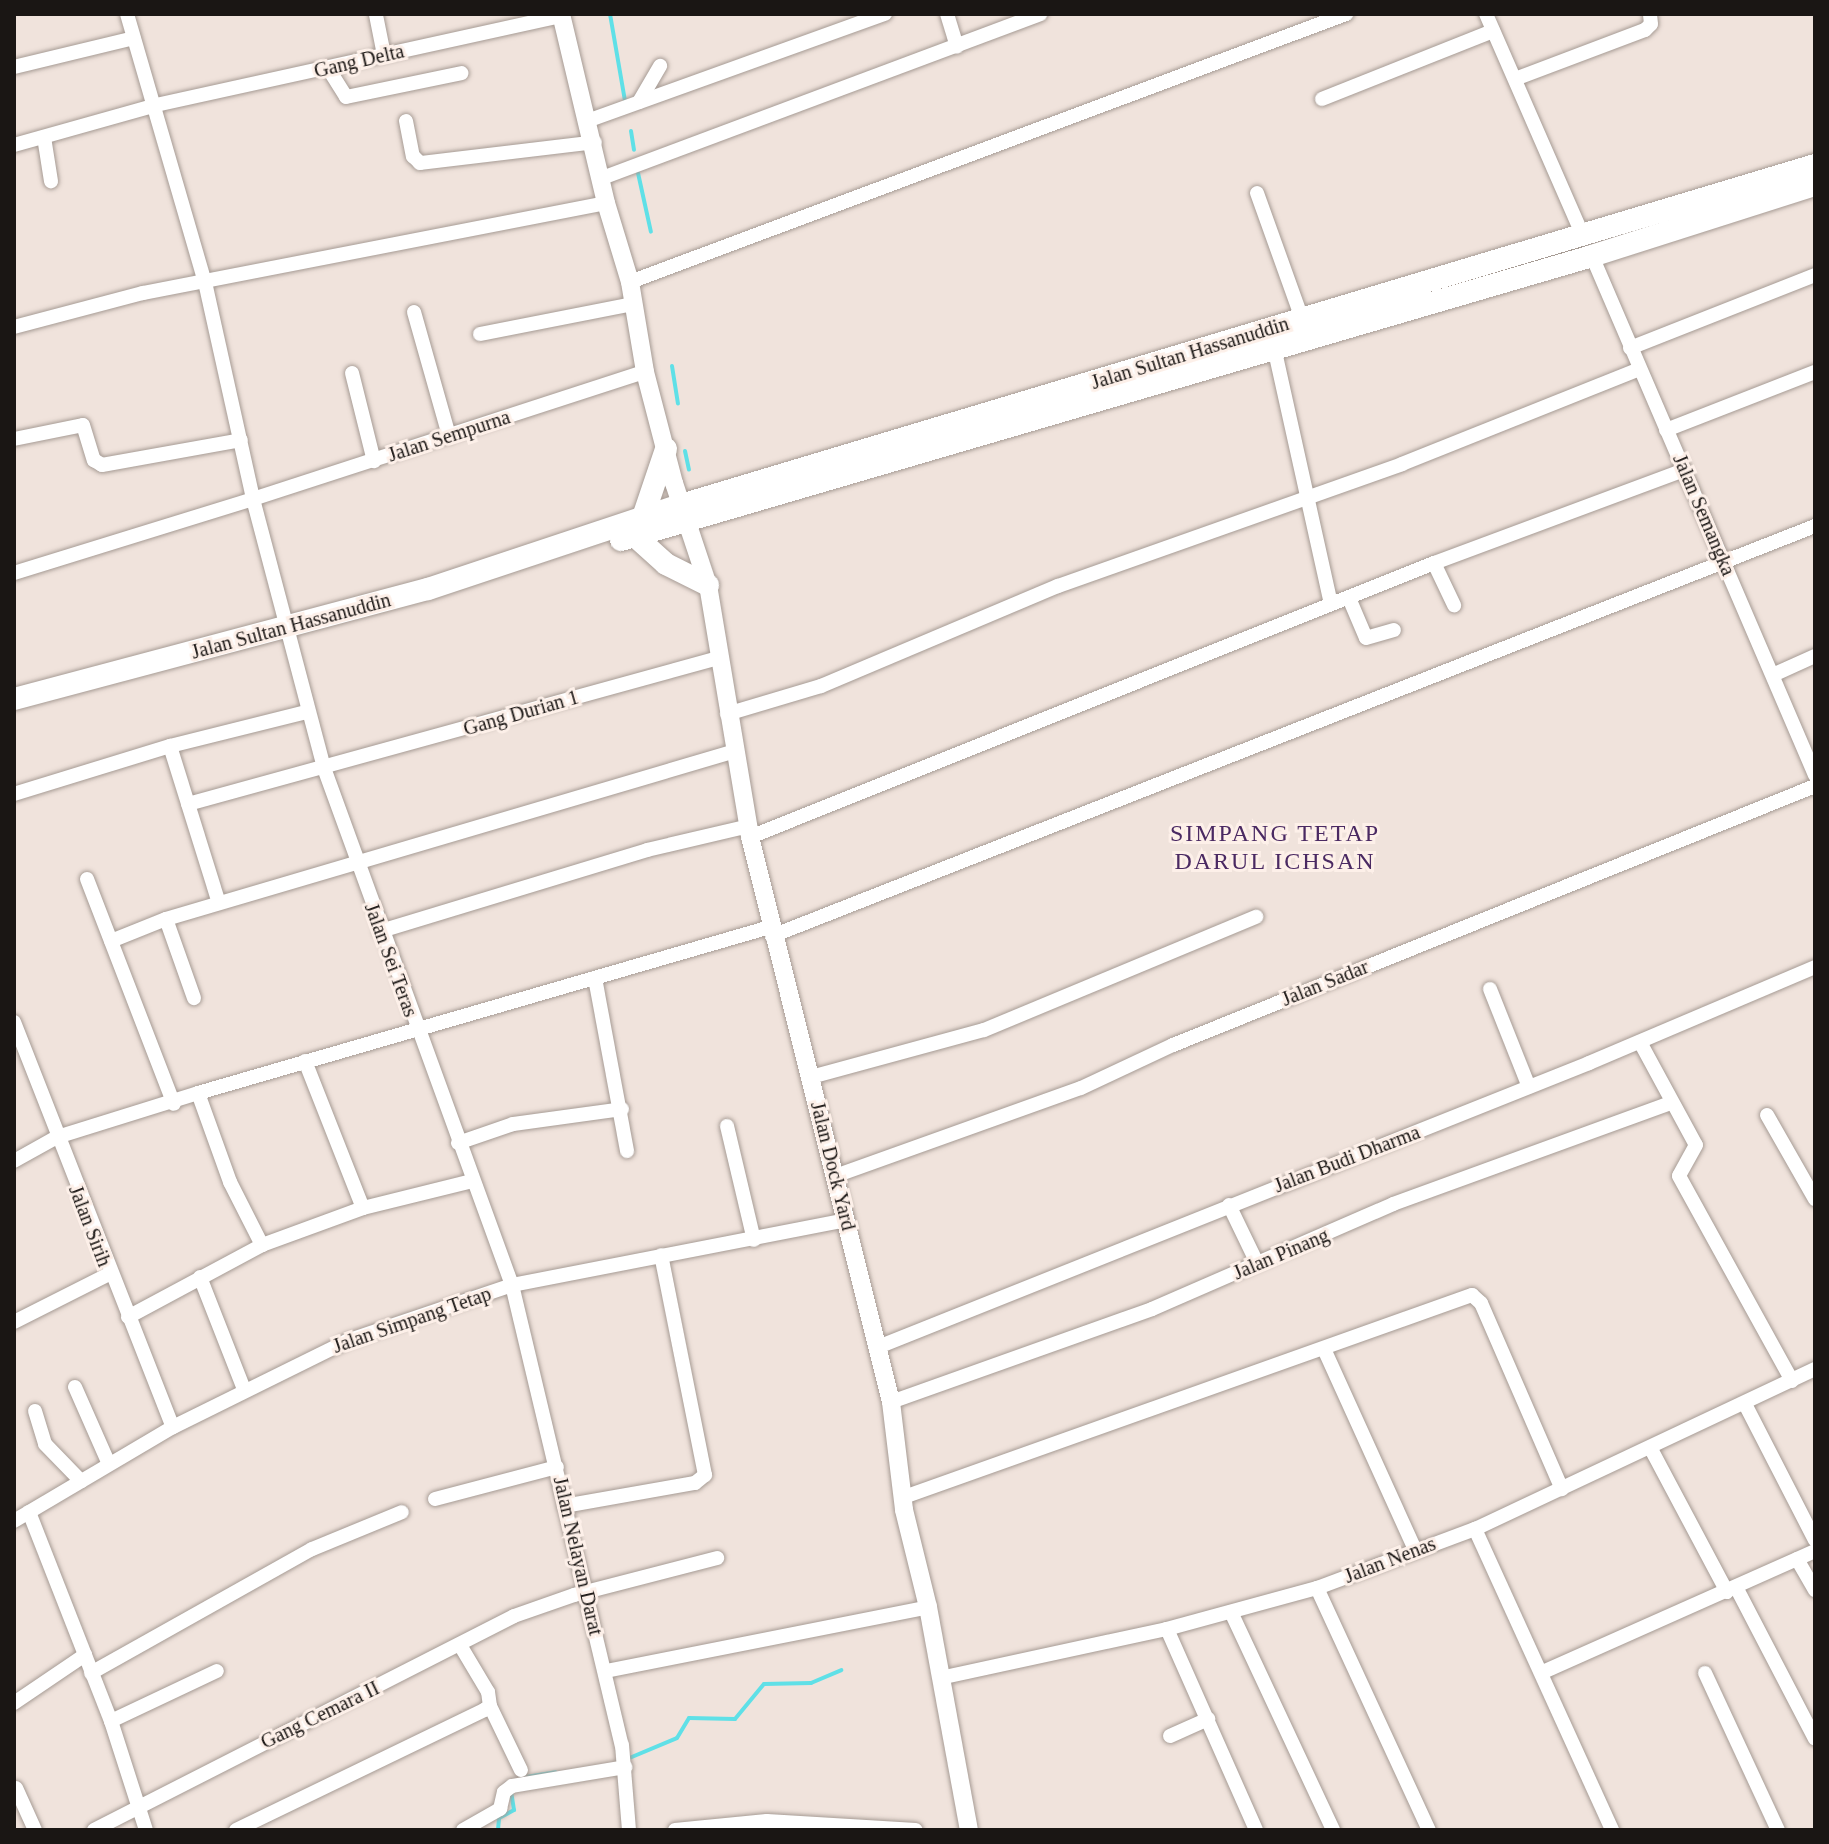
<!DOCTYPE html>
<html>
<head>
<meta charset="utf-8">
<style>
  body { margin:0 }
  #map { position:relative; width:1829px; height:1844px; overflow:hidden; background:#f0e3dc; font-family:"Times New Roman",serif }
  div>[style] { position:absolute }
  .stream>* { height:4px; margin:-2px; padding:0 2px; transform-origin:2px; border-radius:2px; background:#5fe0e7 }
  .roads { filter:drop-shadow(0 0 2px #a69b94) drop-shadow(0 0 2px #a69b94) }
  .minor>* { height:14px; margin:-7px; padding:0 7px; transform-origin:7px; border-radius:7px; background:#fff }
  .tertiary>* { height:18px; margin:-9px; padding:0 9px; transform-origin:9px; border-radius:9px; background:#fff }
  .primary>* { height:22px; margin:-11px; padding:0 11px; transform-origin:11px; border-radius:11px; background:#fff }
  span { translate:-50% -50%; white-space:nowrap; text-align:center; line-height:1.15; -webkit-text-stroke:6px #fdf0e9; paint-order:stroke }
  .street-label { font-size:20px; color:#1a1614 }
  .quarter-label { font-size:24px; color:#4a2962; letter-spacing:2px }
  .frame { position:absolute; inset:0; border:16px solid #1a1614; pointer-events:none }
</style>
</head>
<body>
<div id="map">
  <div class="stream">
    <i style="left:610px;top:14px;width:88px;rotate:80.2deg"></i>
    <i style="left:631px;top:131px;width:19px;rotate:81deg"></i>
    <i style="left:638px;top:173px;width:60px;rotate:77.6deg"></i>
    <i style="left:672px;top:366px;width:38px;rotate:81deg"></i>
    <i style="left:685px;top:451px;width:19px;rotate:78deg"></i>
    <i style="left:627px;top:1759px;width:54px;rotate:-22.8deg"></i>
    <i style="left:677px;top:1738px;width:23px;rotate:-59deg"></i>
    <i style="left:689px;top:1718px;width:46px;rotate:1.2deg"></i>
    <i style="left:735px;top:1719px;width:45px;rotate:-50.4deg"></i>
    <i style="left:764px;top:1684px;width:47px;rotate:-1.2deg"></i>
    <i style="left:811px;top:1683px;width:33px;rotate:-23deg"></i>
    <i style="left:526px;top:1777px;width:30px;rotate:-9deg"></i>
    <i style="left:498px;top:1830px;width:12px;rotate:-85deg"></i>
    <i style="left:499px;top:1818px;width:17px;rotate:-28deg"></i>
    <i style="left:514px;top:1810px;width:18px;rotate:-99deg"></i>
  </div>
  <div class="roads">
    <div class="minor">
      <i style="left:127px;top:14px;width:279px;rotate:73.8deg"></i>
      <i style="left:205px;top:282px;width:222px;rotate:77.5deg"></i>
      <i style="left:253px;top:499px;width:412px;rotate:-18deg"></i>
      <i style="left:947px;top:14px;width:34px;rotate:73deg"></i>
      <i style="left:1486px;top:14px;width:242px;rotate:66.4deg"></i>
      <i style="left:376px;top:15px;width:41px;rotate:78.7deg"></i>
      <i style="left:14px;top:67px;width:123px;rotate:-13.6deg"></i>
      <i style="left:328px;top:68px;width:34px;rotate:58deg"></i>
      <i style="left:346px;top:97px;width:118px;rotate:-11.7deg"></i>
      <i style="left:1515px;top:79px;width:139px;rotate:-20.7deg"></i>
      <i style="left:1645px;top:30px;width:8px;rotate:-45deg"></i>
      <i style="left:1651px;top:24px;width:10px;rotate:-96deg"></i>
      <i style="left:1322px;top:99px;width:184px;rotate:-21.7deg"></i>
      <i style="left:639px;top:102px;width:42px;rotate:-59.7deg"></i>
      <i style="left:406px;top:121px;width:36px;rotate:79deg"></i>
      <i style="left:413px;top:156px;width:10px;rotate:45deg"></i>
      <i style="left:420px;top:163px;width:176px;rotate:-6.8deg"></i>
      <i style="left:587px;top:121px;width:317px;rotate:-19.8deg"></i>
      <i style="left:44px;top:137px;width:45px;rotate:81deg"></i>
      <i style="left:14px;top:145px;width:148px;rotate:-15.7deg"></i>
      <i style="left:156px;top:105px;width:416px;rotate:-12.4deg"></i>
      <i style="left:602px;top:178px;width:468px;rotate:-20.5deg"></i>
      <i style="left:1257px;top:193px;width:134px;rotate:70.3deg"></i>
      <i style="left:1592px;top:256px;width:565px;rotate:66.75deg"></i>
      <i style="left:630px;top:282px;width:765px;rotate:-20.52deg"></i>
      <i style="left:414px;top:312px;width:129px;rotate:74.2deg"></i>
      <i style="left:14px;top:327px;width:133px;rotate:-14.8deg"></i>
      <i style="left:143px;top:293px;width:472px;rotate:-11deg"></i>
      <i style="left:480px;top:334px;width:156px;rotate:-11.1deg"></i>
      <i style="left:1274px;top:347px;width:263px;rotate:77.5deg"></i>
      <i style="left:1630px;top:348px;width:199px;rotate:-21.5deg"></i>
      <i style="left:352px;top:373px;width:91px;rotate:76deg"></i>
      <i style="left:1666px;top:430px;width:160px;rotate:-21.3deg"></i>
      <i style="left:14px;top:439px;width:70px;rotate:-11.5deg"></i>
      <i style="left:83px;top:425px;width:37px;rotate:73deg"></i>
      <i style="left:94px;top:460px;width:9px;rotate:32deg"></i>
      <i style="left:102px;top:465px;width:141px;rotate:-10.2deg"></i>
      <i style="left:1434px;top:563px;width:47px;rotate:64.5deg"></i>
      <i style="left:14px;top:573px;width:250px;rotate:-17.2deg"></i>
      <i style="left:253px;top:499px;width:278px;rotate:75.2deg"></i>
      <i style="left:324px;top:768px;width:550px;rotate:70.02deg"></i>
      <i style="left:512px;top:1285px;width:473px;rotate:76.6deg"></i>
      <i style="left:622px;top:1745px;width:85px;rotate:85.3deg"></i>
      <i style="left:1349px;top:598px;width:43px;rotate:67deg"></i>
      <i style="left:1366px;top:638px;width:29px;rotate:-16deg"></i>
      <i style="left:1775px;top:674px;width:44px;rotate:-24.2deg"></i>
      <i style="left:727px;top:714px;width:98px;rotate:-16.6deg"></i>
      <i style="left:821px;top:686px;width:257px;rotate:-22.9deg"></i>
      <i style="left:1058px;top:586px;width:365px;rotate:-19.5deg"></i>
      <i style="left:1402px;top:464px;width:255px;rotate:-21.8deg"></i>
      <i style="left:170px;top:746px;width:164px;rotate:72.7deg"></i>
      <i style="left:14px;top:794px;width:163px;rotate:-17.1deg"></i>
      <i style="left:170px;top:746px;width:140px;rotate:-14deg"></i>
      <i style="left:188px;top:804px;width:550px;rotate:-15.4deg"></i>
      <i style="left:750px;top:837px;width:737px;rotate:-21.83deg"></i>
      <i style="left:1434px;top:563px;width:267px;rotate:-20.4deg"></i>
      <i style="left:87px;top:879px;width:241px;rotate:68.9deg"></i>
      <i style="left:166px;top:919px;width:84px;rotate:70.5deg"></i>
      <i style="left:381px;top:931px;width:278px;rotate:-16.9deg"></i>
      <i style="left:647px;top:850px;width:105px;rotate:-13.2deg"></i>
      <i style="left:772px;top:936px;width:1121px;rotate:-21.46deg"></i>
      <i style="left:111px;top:941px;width:59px;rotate:-21.8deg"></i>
      <i style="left:166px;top:919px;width:590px;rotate:-16.44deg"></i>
      <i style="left:595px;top:978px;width:176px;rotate:79.5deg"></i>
      <i style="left:1490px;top:989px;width:105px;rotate:68.3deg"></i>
      <i style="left:14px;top:1022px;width:435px;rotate:68.6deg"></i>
      <i style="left:1640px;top:1042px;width:117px;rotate:61.5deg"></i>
      <i style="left:1696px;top:1145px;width:35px;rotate:119deg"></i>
      <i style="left:1679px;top:1176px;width:234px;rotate:61.1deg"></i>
      <i style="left:305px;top:1061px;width:158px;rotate:68.5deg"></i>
      <i style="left:811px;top:1077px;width:179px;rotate:-15.2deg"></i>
      <i style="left:984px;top:1030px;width:295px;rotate:-22.6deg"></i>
      <i style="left:198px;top:1093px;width:95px;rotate:70.2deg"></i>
      <i style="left:230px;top:1182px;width:71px;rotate:63.1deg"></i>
      <i style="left:1767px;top:1115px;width:97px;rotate:60.3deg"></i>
      <i style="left:727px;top:1126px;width:117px;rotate:76.7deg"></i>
      <i style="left:458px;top:1143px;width:58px;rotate:-19.1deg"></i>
      <i style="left:513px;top:1124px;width:110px;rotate:-7.8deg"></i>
      <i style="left:14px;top:1161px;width:49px;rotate:-29.2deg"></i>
      <i style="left:57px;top:1137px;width:148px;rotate:-17.3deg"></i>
      <i style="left:198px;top:1093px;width:596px;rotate:-16.18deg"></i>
      <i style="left:835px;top:1176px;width:261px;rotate:-19.7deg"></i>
      <i style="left:1081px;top:1088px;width:102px;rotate:-25.1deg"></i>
      <i style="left:1173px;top:1045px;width:692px;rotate:-21.97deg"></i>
      <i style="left:1229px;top:1205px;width:64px;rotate:64.2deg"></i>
      <i style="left:200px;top:1277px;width:120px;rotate:68.6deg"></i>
      <i style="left:128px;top:1317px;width:152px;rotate:-28.2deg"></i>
      <i style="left:262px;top:1245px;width:108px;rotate:-20.1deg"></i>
      <i style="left:363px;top:1208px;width:112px;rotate:-13.9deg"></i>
      <i style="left:14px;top:1322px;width:106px;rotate:-26.8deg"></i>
      <i style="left:878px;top:1347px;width:766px;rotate:-21.77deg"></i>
      <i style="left:1589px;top:1063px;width:246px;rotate:-23deg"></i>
      <i style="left:1324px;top:1349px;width:221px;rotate:65.6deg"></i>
      <i style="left:75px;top:1387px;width:84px;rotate:66.2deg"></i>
      <i style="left:891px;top:1402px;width:277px;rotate:-19.6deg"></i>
      <i style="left:1152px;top:1309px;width:263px;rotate:-23.5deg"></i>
      <i style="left:1393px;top:1204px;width:295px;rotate:-20deg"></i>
      <i style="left:1745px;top:1404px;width:153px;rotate:62.8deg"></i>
      <i style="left:35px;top:1411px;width:34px;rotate:73deg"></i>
      <i style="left:45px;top:1444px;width:52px;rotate:45.8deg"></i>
      <i style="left:1651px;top:1449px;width:162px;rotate:62deg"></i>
      <i style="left:904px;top:1497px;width:603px;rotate:-19.58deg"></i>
      <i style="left:1472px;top:1295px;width:12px;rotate:42deg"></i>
      <i style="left:1481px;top:1303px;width:203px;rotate:66.5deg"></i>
      <i style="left:435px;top:1499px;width:126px;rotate:-14.7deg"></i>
      <i style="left:564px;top:1506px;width:133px;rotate:-10deg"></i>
      <i style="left:695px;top:1483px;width:13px;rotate:-39deg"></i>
      <i style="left:705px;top:1475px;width:224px;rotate:-101.3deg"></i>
      <i style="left:29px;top:1512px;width:225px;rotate:68.6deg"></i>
      <i style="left:111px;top:1721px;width:114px;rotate:72.2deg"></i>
      <i style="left:14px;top:1521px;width:185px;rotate:-30.6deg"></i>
      <i style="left:173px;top:1427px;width:194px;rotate:-26.3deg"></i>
      <i style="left:347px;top:1341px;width:174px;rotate:-18.7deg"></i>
      <i style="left:512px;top:1285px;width:341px;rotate:-11deg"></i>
      <i style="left:1475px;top:1529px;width:331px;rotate:65.5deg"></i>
      <i style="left:1797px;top:1559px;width:36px;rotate:60deg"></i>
      <i style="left:1736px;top:1587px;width:171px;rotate:62.5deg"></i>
      <i style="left:1317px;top:1588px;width:267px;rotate:65.2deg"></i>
      <i style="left:1231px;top:1612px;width:241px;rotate:64.9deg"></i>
      <i style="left:1167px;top:1629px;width:220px;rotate:66.1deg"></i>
      <i style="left:606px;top:1671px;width:328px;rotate:-11.2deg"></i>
      <i style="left:1543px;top:1672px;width:298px;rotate:-24deg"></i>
      <i style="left:91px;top:1673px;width:253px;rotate:-29.3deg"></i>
      <i style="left:312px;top:1549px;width:97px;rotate:-22.3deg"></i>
      <i style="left:1705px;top:1673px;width:173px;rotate:65.1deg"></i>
      <i style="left:940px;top:1678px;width:232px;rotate:-12.2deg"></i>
      <i style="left:1167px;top:1629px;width:156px;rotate:-15.3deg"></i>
      <i style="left:1317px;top:1588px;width:169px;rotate:-20.5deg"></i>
      <i style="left:1475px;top:1529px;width:376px;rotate:-25.2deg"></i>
      <i style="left:14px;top:1703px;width:86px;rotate:-34.1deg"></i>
      <i style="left:490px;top:1706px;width:71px;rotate:64.2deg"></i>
      <i style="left:111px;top:1721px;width:117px;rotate:-25.3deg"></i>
      <i style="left:1170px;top:1736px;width:42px;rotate:-24.1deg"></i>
      <i style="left:16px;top:1788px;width:46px;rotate:65.7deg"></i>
      <i style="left:94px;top:1830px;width:471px;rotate:-27deg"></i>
      <i style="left:514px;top:1616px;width:64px;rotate:-19.3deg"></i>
      <i style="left:574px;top:1595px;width:148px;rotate:-14.5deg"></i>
      <i style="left:236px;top:1830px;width:276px;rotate:-25.8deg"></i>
      <i style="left:484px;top:1710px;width:7px;rotate:-34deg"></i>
      <i style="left:490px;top:1706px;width:14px;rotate:-98deg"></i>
      <i style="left:488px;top:1692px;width:55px;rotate:-120.8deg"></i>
      <i style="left:463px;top:1830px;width:43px;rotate:-29.6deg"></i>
      <i style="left:500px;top:1809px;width:17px;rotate:-77deg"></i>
      <i style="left:504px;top:1792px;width:10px;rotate:-37deg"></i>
      <i style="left:512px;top:1786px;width:115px;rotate:-9.5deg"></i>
      <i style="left:675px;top:1830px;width:92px;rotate:-5.6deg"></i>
      <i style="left:767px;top:1821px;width:149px;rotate:3.5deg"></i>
    </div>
    <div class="tertiary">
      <i style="left:561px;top:14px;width:194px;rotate:76.6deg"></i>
      <i style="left:606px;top:203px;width:83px;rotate:73.1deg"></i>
      <i style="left:630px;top:282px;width:91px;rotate:80.5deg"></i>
      <i style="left:645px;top:372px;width:115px;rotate:75.4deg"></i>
      <i style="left:674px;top:483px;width:108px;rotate:71.6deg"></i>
      <i style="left:708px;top:585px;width:255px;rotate:80.5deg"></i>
      <i style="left:750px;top:837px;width:582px;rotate:75.99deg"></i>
      <i style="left:891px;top:1402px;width:109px;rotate:83.1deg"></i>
      <i style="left:904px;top:1510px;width:100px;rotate:76.1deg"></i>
      <i style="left:928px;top:1607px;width:227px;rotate:79.6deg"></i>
    </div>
    <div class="primary">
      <i style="left:642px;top:520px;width:75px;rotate:-71.3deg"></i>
      <i style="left:636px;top:537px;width:40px;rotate:42deg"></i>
      <i style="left:666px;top:564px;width:47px;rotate:26.6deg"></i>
      <i style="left:621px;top:540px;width:1012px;rotate:-16.3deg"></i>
      <i style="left:1592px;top:256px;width:234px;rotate:-17.7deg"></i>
      <i style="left:14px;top:699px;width:428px;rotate:-14.9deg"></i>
      <i style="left:428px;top:589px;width:267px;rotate:-18.4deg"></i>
      <i style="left:681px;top:505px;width:1184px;rotate:-16.69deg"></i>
    </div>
  </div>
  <div class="street-label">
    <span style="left:359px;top:61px;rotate:-13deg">Gang Delta</span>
    <span style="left:1190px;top:353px;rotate:-17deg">Jalan Sultan Hassanuddin</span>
    <span style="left:449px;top:436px;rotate:-18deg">Jalan Sempurna</span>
    <span style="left:1704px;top:515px;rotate:67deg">Jalan Semangka</span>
    <span style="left:291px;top:626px;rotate:-15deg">Jalan Sultan Hassanuddin</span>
    <span style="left:521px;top:713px;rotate:-16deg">Gang Durian 1</span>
    <span style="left:391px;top:960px;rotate:70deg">Jalan Sei Teras</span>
    <span style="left:1325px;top:983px;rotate:-22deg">Jalan Sadar</span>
    <span style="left:1347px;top:1159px;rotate:-21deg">Jalan Budi Dharma</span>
    <span style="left:833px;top:1166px;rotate:76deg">Jalan Dock Yard</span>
    <span style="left:90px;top:1226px;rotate:69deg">Jalan Sirih</span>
    <span style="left:1281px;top:1254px;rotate:-23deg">Jalan Pinang</span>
    <span style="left:412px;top:1320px;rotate:-19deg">Jalan Simpang Tetap</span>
    <span style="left:578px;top:1556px;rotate:77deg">Jalan Nelayan Darat</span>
    <span style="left:1390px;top:1560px;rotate:-21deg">Jalan Nenas</span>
    <span style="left:320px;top:1715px;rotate:-26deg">Gang Cemara II</span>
  </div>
  <div class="quarter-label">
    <span style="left:1275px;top:848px">SIMPANG TETAP<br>DARUL ICHSAN</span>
  </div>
  <div class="frame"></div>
</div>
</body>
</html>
